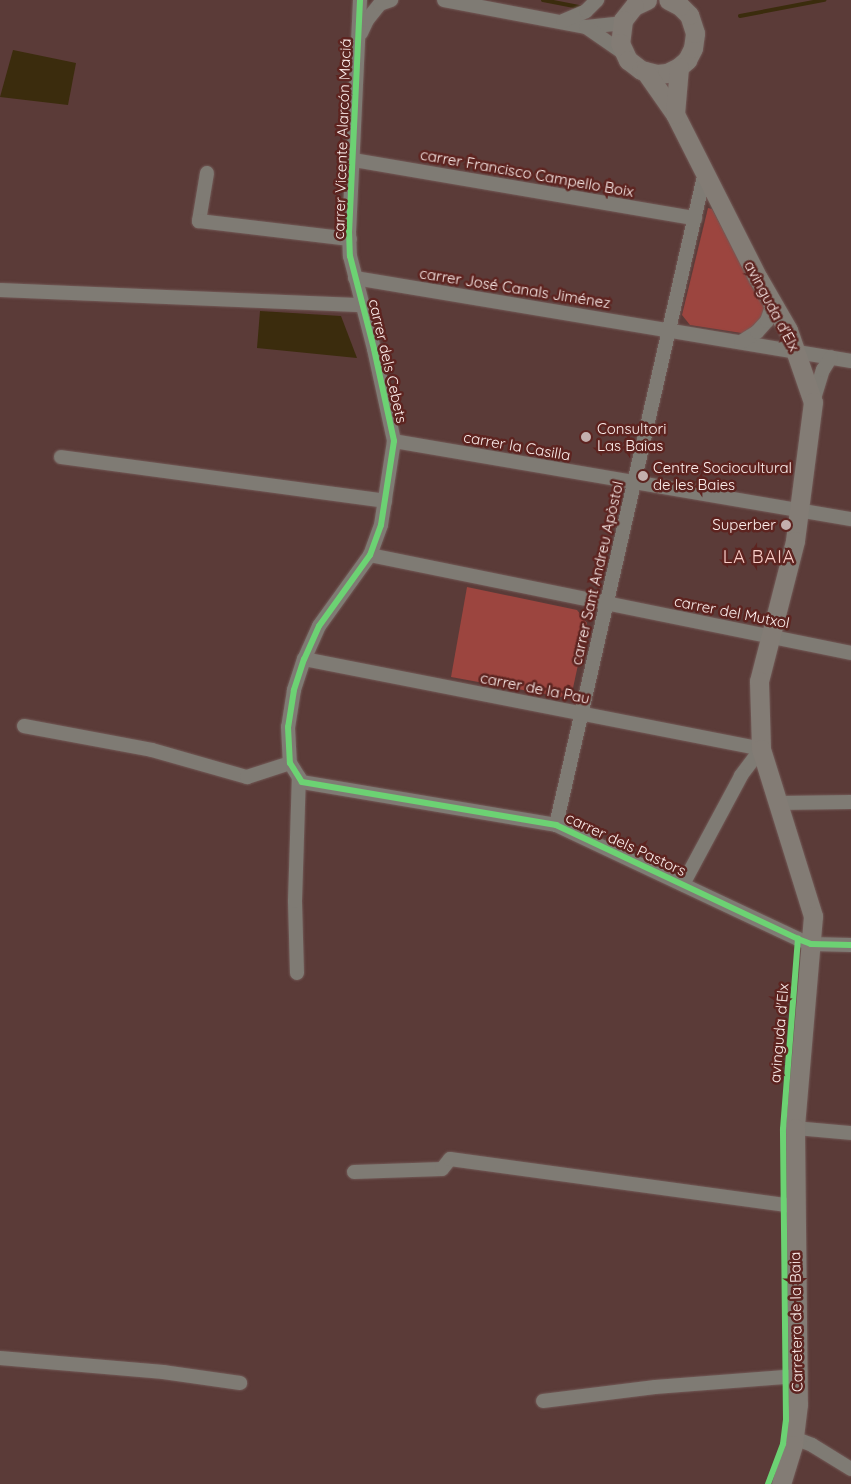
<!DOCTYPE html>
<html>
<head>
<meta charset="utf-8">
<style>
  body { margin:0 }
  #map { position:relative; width:851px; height:1484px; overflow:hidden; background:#5b3b38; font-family:Quicksand,sans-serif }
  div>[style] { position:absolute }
  .green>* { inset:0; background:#9c453f }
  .water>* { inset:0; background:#3b2c0d }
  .stream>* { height:4px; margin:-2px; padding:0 2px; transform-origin:2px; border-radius:2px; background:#3b2c0d }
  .roads { filter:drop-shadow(0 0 1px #725a57) drop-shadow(0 0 1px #725a57) }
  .street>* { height:14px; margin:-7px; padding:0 7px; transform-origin:7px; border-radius:7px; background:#7f7b74 }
  .secondary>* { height:19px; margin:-9.5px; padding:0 9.5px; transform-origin:9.5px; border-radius:9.5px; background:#837c75 }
  .cycleway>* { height:6px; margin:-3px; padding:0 3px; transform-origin:3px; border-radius:3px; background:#6cd273 }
  .dots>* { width:14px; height:14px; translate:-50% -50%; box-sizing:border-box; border:2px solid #5d2420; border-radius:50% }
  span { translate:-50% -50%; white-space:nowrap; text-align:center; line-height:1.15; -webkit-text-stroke:5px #5d2420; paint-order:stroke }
  .street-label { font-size:15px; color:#fdeeec }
  .poi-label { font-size:15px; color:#fdeeec }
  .left { translate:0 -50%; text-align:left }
  .right { translate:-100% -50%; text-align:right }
  .quarter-label { font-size:18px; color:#fbcfc9; letter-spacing:1px }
</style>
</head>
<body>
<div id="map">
  <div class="green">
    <i style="clip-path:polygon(708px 208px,712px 209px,767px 312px,748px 334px,690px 325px,682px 315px)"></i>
    <i style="clip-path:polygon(467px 587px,577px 610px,587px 623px,573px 688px,567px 695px,561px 697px,451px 677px)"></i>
  </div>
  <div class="water">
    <i style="clip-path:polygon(13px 50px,76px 63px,68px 105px,0 97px)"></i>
    <i style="clip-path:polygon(260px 311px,341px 316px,357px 358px,257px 348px)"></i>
  </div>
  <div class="stream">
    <i style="left:543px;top:0;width:38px;rotate:11deg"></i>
    <i style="left:740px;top:16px;width:86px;rotate:-10.8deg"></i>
  </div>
  <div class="roads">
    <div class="street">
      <i style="left:360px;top:0;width:231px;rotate:92.7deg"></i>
      <i style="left:349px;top:231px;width:25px;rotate:88deg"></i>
      <i style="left:350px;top:256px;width:96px;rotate:75.5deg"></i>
      <i style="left:374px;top:349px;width:94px;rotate:77.7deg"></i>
      <i style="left:394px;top:441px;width:85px;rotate:98.8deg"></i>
      <i style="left:381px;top:525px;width:32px;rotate:110deg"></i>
      <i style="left:370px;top:555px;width:87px;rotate:125.7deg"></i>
      <i style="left:319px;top:626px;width:36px;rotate:114deg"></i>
      <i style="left:304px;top:659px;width:33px;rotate:108deg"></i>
      <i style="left:294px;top:690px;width:37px;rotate:99deg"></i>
      <i style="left:288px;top:727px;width:36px;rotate:87deg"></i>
      <i style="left:290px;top:763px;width:22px;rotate:58deg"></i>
      <i style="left:302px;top:782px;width:258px;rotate:9.6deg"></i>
      <i style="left:556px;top:825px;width:268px;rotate:25.2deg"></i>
      <i style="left:798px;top:939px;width:14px;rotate:21deg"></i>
      <i style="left:811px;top:944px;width:40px;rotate:1.4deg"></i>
      <i style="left:444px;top:0;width:145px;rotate:10.8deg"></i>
      <i style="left:586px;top:27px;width:36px;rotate:-6deg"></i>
      <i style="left:563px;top:21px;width:25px;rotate:-23deg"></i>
      <i style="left:586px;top:11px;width:16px;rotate:-45deg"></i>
      <i style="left:586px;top:27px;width:47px;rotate:34.7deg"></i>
      <i style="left:361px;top:33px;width:14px;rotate:-65deg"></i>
      <i style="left:367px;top:20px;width:21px;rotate:-51deg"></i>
      <i style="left:380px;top:4px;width:12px;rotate:-20deg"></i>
      <i style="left:354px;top:160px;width:346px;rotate:9.7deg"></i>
      <i style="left:207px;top:173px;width:49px;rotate:99.5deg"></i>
      <i style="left:199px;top:221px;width:152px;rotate:6.8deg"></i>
      <i style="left:355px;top:278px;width:503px;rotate:9.5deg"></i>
      <i style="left:0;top:290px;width:362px;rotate:2.4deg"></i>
      <i style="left:741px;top:342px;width:19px;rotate:-32deg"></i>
      <i style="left:757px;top:332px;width:15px;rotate:-48deg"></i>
      <i style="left:767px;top:321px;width:18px;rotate:-71deg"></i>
      <i style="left:813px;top:402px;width:34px;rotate:-73deg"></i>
      <i style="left:823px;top:370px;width:15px;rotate:-58deg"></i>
      <i style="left:394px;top:441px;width:464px;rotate:9.7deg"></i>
      <i style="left:61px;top:457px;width:327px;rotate:7.7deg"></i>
      <i style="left:370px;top:555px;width:491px;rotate:11.5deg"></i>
      <i style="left:304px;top:659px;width:466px;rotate:11.1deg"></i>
      <i style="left:761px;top:749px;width:34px;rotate:127deg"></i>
      <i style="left:741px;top:776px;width:123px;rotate:118.2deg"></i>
      <i style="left:24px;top:726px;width:130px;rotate:10.6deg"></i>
      <i style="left:152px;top:750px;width:99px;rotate:15.9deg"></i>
      <i style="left:247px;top:777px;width:45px;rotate:-18deg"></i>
      <i style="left:778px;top:803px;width:73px;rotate:-0.8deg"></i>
      <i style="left:556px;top:825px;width:670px;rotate:-77.15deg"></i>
      <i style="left:297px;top:973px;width:72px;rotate:-91.6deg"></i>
      <i style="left:295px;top:901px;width:124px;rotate:-88.2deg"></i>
      <i style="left:795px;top:1128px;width:56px;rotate:5.1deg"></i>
      <i style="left:354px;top:1172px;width:88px;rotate:-2deg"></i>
      <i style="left:442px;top:1169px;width:13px;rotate:-51deg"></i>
      <i style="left:450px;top:1159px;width:347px;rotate:7.8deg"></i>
      <i style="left:0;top:1358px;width:164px;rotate:4.9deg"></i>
      <i style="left:163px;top:1372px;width:78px;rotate:8.1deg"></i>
      <i style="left:543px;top:1401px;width:113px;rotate:-7.1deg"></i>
      <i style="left:655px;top:1387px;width:143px;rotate:-4.4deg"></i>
      <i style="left:794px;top:1438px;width:19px;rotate:21deg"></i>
      <i style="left:812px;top:1445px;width:46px;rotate:31.6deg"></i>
    </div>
    <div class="secondary">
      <i style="left:647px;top:0;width:14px;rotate:155deg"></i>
      <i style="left:634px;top:6px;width:18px;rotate:128deg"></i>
      <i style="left:623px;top:20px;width:23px;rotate:97deg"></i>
      <i style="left:620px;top:43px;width:19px;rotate:65deg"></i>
      <i style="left:628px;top:60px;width:16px;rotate:38deg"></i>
      <i style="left:641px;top:70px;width:16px;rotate:14deg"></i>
      <i style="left:657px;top:74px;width:10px;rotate:-6deg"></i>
      <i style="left:667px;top:73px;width:13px;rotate:-27deg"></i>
      <i style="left:679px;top:67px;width:11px;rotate:-41deg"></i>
      <i style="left:687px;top:60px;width:13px;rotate:-63deg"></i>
      <i style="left:693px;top:48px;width:15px;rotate:-82deg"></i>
      <i style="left:695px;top:33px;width:19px;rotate:-108deg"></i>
      <i style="left:689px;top:15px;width:13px;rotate:-135deg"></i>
      <i style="left:680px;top:6px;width:13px;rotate:-153deg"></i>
      <i style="left:645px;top:71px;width:52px;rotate:55.1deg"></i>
      <i style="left:675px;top:114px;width:184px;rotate:63.2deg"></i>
      <i style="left:758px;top:278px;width:60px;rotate:60deg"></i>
      <i style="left:788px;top:330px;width:76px;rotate:70.9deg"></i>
      <i style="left:813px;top:402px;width:140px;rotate:97.4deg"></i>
      <i style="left:795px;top:541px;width:145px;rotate:104.4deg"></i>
      <i style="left:759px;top:681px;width:68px;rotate:88.3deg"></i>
      <i style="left:761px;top:749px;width:175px;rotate:72.7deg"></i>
      <i style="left:813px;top:916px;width:213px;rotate:94.9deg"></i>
      <i style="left:795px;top:1128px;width:276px;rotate:89.4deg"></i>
      <i style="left:798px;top:1404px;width:41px;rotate:97deg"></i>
      <i style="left:793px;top:1445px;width:41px;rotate:107.1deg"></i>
      <i style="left:675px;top:114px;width:47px;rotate:-85.1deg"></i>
    </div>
  </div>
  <div class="cycleway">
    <i style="left:360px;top:0;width:231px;rotate:92.7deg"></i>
    <i style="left:349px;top:231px;width:25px;rotate:88deg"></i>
    <i style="left:350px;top:256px;width:96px;rotate:75.5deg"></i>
    <i style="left:374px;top:349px;width:94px;rotate:77.7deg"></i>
    <i style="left:394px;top:441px;width:85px;rotate:98.8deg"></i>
    <i style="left:381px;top:525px;width:32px;rotate:110deg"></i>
    <i style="left:370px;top:555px;width:87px;rotate:125.7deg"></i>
    <i style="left:319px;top:626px;width:36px;rotate:114deg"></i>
    <i style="left:304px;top:659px;width:33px;rotate:108deg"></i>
    <i style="left:294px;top:690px;width:37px;rotate:99deg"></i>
    <i style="left:288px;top:727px;width:36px;rotate:87deg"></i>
    <i style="left:290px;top:763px;width:22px;rotate:58deg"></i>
    <i style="left:302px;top:782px;width:258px;rotate:9.6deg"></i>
    <i style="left:556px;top:825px;width:268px;rotate:25.2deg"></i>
    <i style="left:798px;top:939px;width:14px;rotate:21deg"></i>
    <i style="left:811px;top:944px;width:40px;rotate:1.4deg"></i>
    <i style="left:768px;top:1484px;width:43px;rotate:-69.4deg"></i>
    <i style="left:783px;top:1444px;width:24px;rotate:-83deg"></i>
    <i style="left:786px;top:1420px;width:291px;rotate:-90.6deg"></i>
    <i style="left:783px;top:1129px;width:191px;rotate:-85.5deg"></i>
  </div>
  <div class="dots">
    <i style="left:586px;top:437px;background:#c4afad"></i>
    <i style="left:643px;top:476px;background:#c4afad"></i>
    <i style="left:786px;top:525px;background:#c4afad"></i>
  </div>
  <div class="street-label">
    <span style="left:342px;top:139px;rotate:-88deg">carrer Vicente Alarcón Maciá</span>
    <span style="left:527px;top:173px;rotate:10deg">carrer Francisco Campello Boix</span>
    <span style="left:515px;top:288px;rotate:9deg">carrer José Canals Jiménez</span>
    <span style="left:772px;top:306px;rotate:62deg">avinguda d'Elx</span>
    <span style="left:388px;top:361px;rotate:77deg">carrer dels Cebets</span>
    <span style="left:517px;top:446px;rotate:10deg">carrer la Casilla</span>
    <span style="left:597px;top:573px;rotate:-77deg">carrer Sant Andreu Apòstol</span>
    <span style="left:732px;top:612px;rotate:11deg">carrer del Mutxol</span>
    <span style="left:535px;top:688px;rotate:11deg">carrer de la Pau</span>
    <span style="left:626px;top:844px;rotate:25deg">carrer dels Pastors</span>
    <span style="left:779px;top:1033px;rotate:-85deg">avinguda d'Elx</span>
    <span style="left:796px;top:1322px;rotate:-91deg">Carretera de la Baia</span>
  </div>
  <div class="poi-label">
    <span class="left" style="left:597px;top:437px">Consultori<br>Las Baias</span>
    <span class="left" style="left:653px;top:476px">Centre Sociocultural<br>de les Baies</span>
    <span class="right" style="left:776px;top:525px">Superber</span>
  </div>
  <div class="quarter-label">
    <span style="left:759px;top:557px">LA BAIA</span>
  </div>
</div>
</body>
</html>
